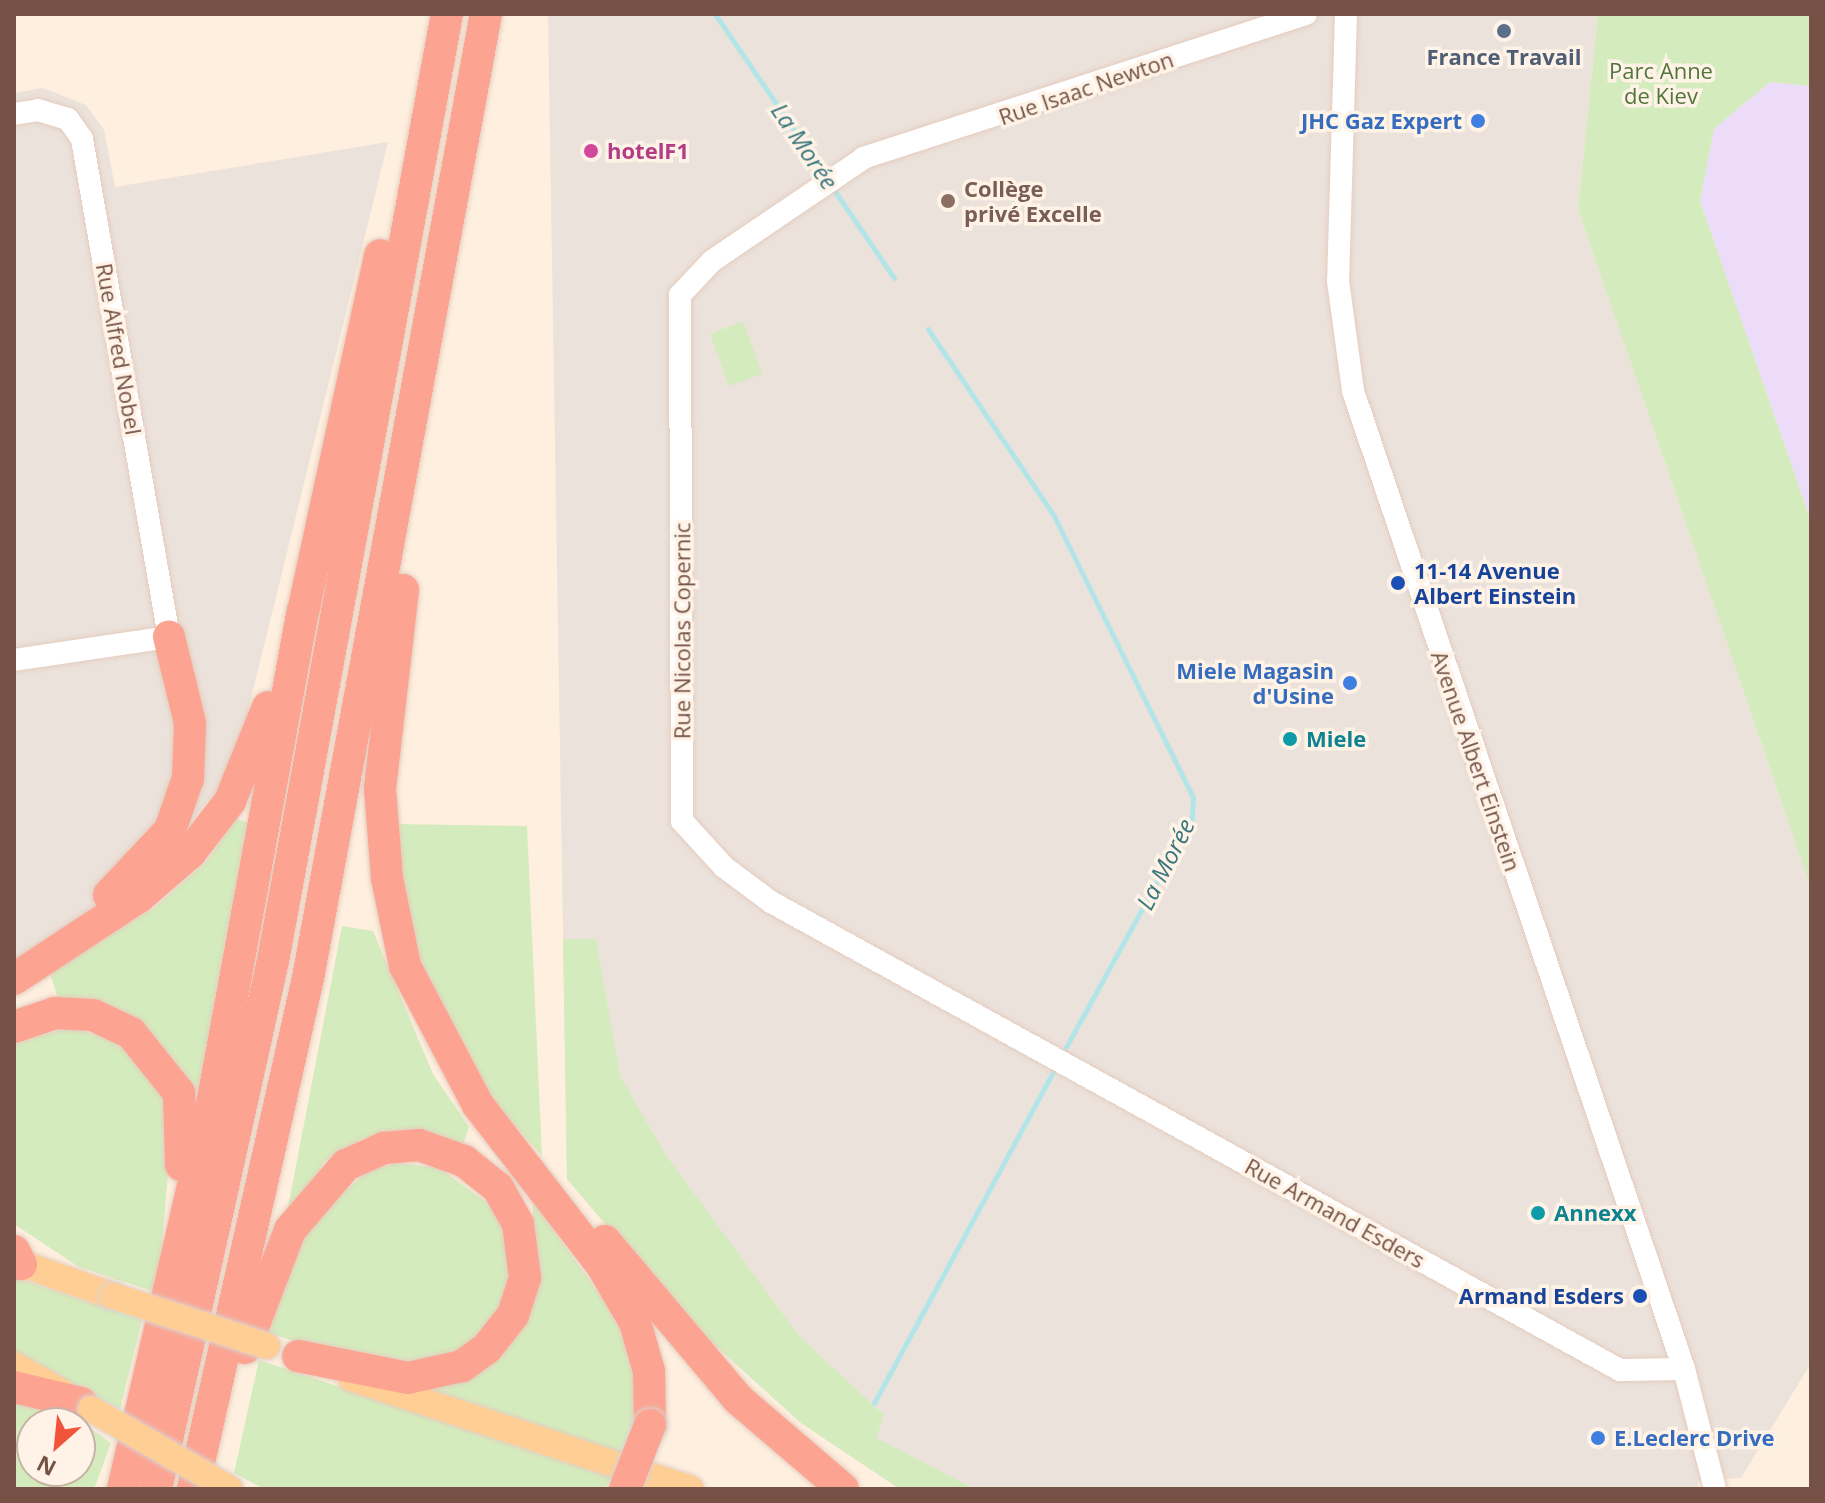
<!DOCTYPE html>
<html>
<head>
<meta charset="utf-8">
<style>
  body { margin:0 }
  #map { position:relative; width:1825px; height:1503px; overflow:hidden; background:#feefdf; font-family:"Open Sans",sans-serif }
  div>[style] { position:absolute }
  .industrial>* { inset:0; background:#ebe2db }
  .education>* { inset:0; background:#ecdcfa }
  .green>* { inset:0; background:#d4ecbd }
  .stream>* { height:5px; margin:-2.5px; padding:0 2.5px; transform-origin:2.5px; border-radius:2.5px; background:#b3e5e8 }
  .roads { filter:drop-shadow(0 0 2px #e4ccbe) drop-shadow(0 0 2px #e4ccbe) }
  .minor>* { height:22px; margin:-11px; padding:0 11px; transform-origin:11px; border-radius:11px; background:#fff }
  .major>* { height:26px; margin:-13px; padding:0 13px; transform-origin:13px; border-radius:13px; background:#ffce95 }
  .highway>* { height:32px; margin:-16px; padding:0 16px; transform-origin:16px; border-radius:16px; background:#fca491 }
  .bridges { filter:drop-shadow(0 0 2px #dbd2cf) drop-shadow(0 0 2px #dbd2cf) }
  .major-bridge>* { height:26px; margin:-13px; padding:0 13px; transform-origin:13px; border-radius:13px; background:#ffce95 }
  .highway-bridge>* { height:32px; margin:-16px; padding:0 16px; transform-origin:16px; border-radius:16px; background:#fca491 }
  .dots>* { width:22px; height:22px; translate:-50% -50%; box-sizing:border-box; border:4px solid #fff3e7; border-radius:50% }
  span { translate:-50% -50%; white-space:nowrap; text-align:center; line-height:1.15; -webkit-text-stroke:7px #fff3e7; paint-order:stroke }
  .service-label { font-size:22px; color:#4e5e75; font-weight:700 }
  .park-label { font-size:22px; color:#51763b }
  .street-label { font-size:22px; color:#755245 }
  .shop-label { font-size:22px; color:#366cbe; font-weight:700 }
  .right { translate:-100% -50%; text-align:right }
  .left { translate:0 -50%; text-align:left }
  .hotel-label { font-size:22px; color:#b23c85; font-weight:700 }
  .education-label { font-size:22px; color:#785e54; font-weight:700 }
  .transit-label { font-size:22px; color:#164399; font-weight:700 }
  .culture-label { font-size:22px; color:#0d838f; font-weight:700 }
  .water-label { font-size:24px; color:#39777c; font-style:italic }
  .frame { position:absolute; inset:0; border:16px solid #755245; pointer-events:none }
  .north { position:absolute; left:16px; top:1407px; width:80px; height:80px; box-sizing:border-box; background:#fff3e7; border:2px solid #c8b3a6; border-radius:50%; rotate:207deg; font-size:22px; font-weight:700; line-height:32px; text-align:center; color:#755245 }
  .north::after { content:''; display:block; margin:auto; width:28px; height:36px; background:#f0553c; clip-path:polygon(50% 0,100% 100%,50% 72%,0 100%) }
</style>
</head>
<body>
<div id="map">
  <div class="industrial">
    <i style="clip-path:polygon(548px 14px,1598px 14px,1578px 209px,1811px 888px,1811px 1363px,1741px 1478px,1698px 1481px,1698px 1489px,900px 1489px,801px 1423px,687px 1320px,567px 1179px)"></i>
    <i style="clip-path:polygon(43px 88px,86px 105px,104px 130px,115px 187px,388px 142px,240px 743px,222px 784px,129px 893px,14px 965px,14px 93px)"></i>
  </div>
  <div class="education">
    <i style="clip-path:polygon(1770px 82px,1811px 86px,1811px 521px,1700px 201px,1714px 129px)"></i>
  </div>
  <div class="green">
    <i style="clip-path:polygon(1598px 14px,1811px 14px,1811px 86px,1770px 82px,1714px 129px,1700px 201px,1811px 521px,1811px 888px,1578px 209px)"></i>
    <i style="clip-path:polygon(743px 321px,762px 374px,729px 386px,710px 334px)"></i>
    <i style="clip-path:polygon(236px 819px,255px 824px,202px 1091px,190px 1089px,138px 1023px,58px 999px,50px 973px,154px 908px,206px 862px)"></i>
    <i style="clip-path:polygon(395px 824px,527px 826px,542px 1156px,473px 1078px,419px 965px)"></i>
    <i style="clip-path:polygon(342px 926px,373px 931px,433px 1074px,469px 1127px,462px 1148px,398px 1132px,361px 1139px,325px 1161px,284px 1228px)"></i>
    <i style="clip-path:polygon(563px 939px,596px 939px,620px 1076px,665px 1154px,799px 1336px,884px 1415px,876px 1438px,975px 1489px,900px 1489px,801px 1423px,687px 1320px,567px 1179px)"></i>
    <i style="clip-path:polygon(67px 1027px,108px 1038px,138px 1060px,166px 1097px,171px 1138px,158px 1293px,79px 1267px,14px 1224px,14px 1045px)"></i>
    <i style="clip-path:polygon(397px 1163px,439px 1168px,497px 1210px,512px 1275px,501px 1313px,479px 1341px,421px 1366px,361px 1361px,268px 1333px,282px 1274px,318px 1215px,367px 1172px)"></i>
    <i style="clip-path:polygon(533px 1202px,621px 1324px,636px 1368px,638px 1424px,627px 1458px,418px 1388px,467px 1376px,533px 1235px)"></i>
    <i style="clip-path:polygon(14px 1277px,142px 1320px,120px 1409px,14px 1354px)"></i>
    <i style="clip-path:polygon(259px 1360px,612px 1477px,605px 1489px,264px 1489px,234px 1473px)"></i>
    <i style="clip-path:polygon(evenodd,14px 1397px,54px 1402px,111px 1443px,94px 1489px,14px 1489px,14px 1397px,32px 1423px,80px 1423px,80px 1471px,32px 1471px,32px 1423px)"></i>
  </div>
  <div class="stream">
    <i style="left:715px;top:14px;width:195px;rotate:55.7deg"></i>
    <i style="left:832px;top:187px;width:110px;rotate:55.7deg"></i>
    <i style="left:928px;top:329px;width:225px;rotate:56deg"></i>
    <i style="left:1054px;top:516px;width:313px;rotate:63.7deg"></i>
    <i style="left:1193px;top:797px;width:21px;rotate:93deg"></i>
    <i style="left:1192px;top:818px;width:272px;rotate:118.8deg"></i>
    <i style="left:874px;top:1403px;width:384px;rotate:-61.6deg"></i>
  </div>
  <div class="roads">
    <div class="minor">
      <i style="left:1306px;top:14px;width:465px;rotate:162deg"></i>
      <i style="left:864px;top:158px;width:184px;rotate:145.9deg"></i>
      <i style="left:712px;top:261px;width:47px;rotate:133.3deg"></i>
      <i style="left:680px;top:295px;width:526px;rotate:89.78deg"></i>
      <i style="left:682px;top:821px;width:62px;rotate:47.6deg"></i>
      <i style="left:724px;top:867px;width:59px;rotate:36.7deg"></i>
      <i style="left:771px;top:902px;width:969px;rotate:28.87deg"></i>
      <i style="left:1620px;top:1370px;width:64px;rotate:-0.9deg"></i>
      <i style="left:1346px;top:14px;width:267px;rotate:91.7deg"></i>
      <i style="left:1338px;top:281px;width:111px;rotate:82.2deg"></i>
      <i style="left:1353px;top:391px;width:1032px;rotate:71.3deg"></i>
      <i style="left:1684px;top:1369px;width:124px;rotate:75.5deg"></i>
      <i style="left:14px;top:114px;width:24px;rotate:-9deg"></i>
      <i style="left:38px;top:110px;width:31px;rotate:17deg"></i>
      <i style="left:68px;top:119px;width:24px;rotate:55deg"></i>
      <i style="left:82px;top:139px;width:506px;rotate:80.09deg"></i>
      <i style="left:169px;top:637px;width:157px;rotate:171.6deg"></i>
    </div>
    <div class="major">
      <i style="left:14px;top:1261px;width:105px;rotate:19.5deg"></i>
      <i style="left:14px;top:1365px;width:56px;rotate:29.7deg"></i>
      <i style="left:351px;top:1378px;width:357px;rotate:18.1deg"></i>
    </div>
    <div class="highway">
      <i style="left:403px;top:590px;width:200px;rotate:96.6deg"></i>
      <i style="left:380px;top:789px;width:89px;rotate:85.5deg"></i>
      <i style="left:387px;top:878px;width:90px;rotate:78.4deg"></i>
      <i style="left:405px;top:966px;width:157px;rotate:62.3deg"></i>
      <i style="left:478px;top:1105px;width:201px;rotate:52.3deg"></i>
      <i style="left:601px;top:1264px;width:67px;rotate:59.6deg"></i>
      <i style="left:635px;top:1322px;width:51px;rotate:74.1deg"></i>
      <i style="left:649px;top:1371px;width:54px;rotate:88.9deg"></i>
      <i style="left:109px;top:895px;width:89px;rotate:-46.8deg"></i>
      <i style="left:170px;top:830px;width:55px;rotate:-70.9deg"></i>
      <i style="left:188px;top:778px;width:55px;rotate:-87.9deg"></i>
      <i style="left:190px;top:723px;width:89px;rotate:-103.7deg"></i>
      <i style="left:14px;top:979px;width:149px;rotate:-33.3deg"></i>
      <i style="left:139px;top:897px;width:67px;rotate:-40.8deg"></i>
      <i style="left:190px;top:853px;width:66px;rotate:-52.4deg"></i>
      <i style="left:230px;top:801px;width:101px;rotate:-68deg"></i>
      <i style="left:14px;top:1027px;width:43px;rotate:-18.9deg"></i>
      <i style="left:55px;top:1013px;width:38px;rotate:3deg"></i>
      <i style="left:93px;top:1015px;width:42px;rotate:25.3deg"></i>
      <i style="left:131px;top:1033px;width:77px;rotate:51.3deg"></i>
      <i style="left:179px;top:1093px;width:72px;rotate:88.4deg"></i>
      <i style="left:605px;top:1241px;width:207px;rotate:49.9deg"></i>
      <i style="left:738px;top:1399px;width:138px;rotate:40.6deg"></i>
      <i style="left:14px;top:1251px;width:15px;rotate:62deg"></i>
      <i style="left:245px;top:1348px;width:126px;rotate:-69.1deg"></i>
      <i style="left:290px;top:1230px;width:86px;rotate:-49.3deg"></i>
      <i style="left:346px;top:1165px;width:42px;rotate:-24.1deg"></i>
      <i style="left:384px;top:1148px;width:35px;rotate:-5deg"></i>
      <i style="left:419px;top:1145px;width:48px;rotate:19.6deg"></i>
      <i style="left:464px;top:1161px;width:43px;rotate:38.5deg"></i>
      <i style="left:498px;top:1188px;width:41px;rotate:60.9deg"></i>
      <i style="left:518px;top:1224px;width:54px;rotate:82.6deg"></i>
      <i style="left:525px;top:1278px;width:39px;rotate:108deg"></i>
      <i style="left:513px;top:1315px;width:42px;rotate:128.2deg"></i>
      <i style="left:487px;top:1348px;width:31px;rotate:144deg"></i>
      <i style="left:462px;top:1366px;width:55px;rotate:167.5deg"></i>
      <i style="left:408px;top:1378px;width:112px;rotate:-168.7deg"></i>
      <i style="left:14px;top:1387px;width:69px;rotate:13.4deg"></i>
      <i style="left:123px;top:1489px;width:399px;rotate:-77deg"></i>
      <i style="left:213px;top:1100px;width:496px;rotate:-79.6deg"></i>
      <i style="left:303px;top:612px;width:365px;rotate:-77.8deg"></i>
      <i style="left:156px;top:1489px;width:541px;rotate:-77.51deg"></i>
      <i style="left:273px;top:961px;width:963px;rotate:-79.59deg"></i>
      <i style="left:193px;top:1489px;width:524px;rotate:-77.32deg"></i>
      <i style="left:308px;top:978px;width:980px;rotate:-79.54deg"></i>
    </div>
  </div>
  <div class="bridges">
    <div class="major-bridge">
      <i style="left:113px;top:1296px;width:162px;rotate:18deg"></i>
      <i style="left:91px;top:1409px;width:160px;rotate:29.9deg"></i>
    </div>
    <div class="highway-bridge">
      <i style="left:625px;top:1489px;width:69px;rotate:-68.7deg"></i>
    </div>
  </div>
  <div class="dots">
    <i style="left:1504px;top:31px;background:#5c6f8a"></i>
    <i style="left:1478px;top:121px;background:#3f7fe0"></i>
    <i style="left:591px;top:151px;background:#d1479c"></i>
    <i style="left:948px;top:201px;background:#8d6e63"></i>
    <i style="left:1398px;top:583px;background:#1a4fb4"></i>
    <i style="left:1350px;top:683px;background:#3f7fe0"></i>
    <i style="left:1290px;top:739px;background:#0f9aa8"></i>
    <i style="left:1538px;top:1213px;background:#0f9aa8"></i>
    <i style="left:1640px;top:1296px;background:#1a4fb4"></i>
    <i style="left:1598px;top:1438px;background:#3f7fe0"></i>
  </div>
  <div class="service-label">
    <span style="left:1504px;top:57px">France Travail</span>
  </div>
  <div class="park-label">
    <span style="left:1661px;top:83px">Parc Anne<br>de Kiev</span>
  </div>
  <div class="street-label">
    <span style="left:1086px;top:88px;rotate:-19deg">Rue Isaac Newton</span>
    <span style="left:119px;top:349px;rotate:80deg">Rue Alfred Nobel</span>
    <span style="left:682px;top:631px;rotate:-90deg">Rue Nicolas Copernic</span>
    <span style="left:1476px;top:761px;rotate:71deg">Avenue Albert Einstein</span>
    <span style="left:1335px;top:1213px;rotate:29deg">Rue Armand Esders</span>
  </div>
  <div class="shop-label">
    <span class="right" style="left:1462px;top:121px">JHC Gaz Expert</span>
    <span class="right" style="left:1334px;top:683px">Miele Magasin<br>d'Usine</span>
    <span class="left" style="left:1614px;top:1438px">E.Leclerc Drive</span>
  </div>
  <div class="hotel-label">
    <span class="left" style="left:607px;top:151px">hotelF1</span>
  </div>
  <div class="education-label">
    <span class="left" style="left:964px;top:201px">Collège<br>privé Excelle</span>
  </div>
  <div class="transit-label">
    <span class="left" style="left:1414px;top:583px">11-14 Avenue<br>Albert Einstein</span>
    <span class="right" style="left:1624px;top:1296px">Armand Esders</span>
  </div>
  <div class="culture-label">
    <span class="left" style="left:1306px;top:739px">Miele</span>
    <span class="left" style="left:1554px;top:1213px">Annexx</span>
  </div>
  <div class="water-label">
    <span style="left:805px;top:146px;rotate:56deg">La Morée</span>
    <span style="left:1165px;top:864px;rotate:-63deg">La Morée</span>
  </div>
  <div class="frame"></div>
  <div class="north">N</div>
</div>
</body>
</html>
